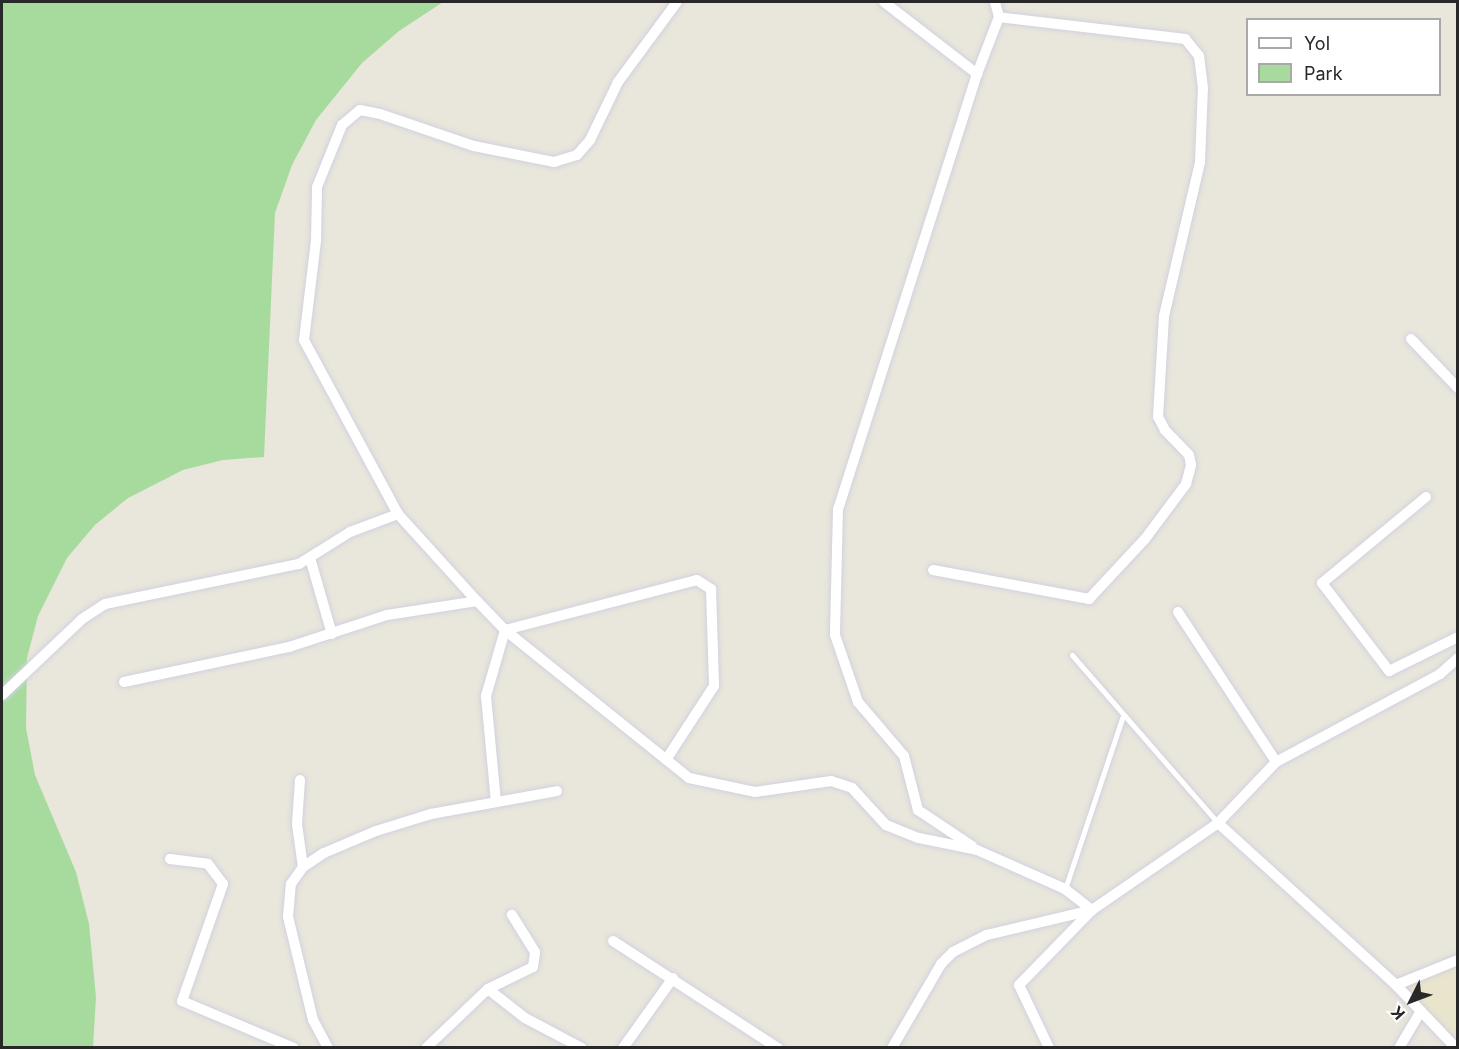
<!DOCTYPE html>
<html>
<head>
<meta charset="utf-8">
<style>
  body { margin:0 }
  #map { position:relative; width:1459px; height:1049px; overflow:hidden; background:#e9e6db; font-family:Inter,sans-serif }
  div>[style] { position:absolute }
  .education>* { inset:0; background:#e9e5cc }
  .green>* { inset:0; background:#a7db9d }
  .roads { filter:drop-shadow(0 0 2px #d1d1e0) drop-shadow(0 0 2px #d1d1e0) }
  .service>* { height:5px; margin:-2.5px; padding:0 2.5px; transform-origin:2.5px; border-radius:2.5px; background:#fff }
  .minor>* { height:10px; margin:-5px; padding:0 5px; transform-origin:5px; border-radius:5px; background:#fff }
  span { translate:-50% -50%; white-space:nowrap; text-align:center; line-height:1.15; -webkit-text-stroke:5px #fff; paint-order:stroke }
  .frame { position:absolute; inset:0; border:3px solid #282828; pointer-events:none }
  .legend { position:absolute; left:1246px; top:18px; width:195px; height:78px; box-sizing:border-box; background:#fff; border:2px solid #a9a9a9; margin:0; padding:8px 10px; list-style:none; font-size:18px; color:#282828 }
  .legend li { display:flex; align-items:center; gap:12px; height:30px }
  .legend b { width:30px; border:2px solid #a9a9a9 }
  .north { position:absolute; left:1381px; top:971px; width:60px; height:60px; -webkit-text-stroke:4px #fff; paint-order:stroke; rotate:228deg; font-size:16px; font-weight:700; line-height:24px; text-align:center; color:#282828 }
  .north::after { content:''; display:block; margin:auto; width:21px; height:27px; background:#282828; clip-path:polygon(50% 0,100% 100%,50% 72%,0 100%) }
</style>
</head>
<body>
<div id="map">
  <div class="education">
    <i style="clip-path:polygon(1457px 966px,1457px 1040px,1404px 987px)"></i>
  </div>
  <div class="green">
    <i style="clip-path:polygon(2px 2px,443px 2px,399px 31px,362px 63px,316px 120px,292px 165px,275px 213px,264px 457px,223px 460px,183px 470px,128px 498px,95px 525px,67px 558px,38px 616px,27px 658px,26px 728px,35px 775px,76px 872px,89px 924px,96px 997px,93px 1048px,2px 1048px)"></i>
  </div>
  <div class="roads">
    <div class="service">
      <i style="left:1072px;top:655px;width:223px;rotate:49deg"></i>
      <i style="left:1065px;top:889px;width:182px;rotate:-71.5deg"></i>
    </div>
    <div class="minor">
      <i style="left:884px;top:2px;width:118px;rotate:37.7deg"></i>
      <i style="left:977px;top:74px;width:457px;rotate:107.7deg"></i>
      <i style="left:838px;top:509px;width:126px;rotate:91.4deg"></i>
      <i style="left:835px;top:635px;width:71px;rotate:71.1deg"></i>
      <i style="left:858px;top:702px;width:71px;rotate:49.6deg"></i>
      <i style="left:904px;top:756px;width:56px;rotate:75.5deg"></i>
      <i style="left:918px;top:810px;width:65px;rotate:33.7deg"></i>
      <i style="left:977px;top:74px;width:61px;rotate:-68.9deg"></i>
      <i style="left:999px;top:17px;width:16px;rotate:-105deg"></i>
      <i style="left:1411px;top:339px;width:68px;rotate:46.2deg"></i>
      <i style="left:1426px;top:497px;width:135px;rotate:140.4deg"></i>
      <i style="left:1322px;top:583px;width:111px;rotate:52.7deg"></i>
      <i style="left:1389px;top:671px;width:77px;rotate:-26.2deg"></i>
      <i style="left:398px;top:514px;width:118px;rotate:47.8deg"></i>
      <i style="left:310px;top:558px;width:79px;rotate:73.9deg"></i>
      <i style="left:933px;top:570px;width:159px;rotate:10.5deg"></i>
      <i style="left:1089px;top:599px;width:82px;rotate:-47deg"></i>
      <i style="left:1145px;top:539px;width:69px;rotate:-53.3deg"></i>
      <i style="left:1186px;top:484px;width:20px;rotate:-75deg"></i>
      <i style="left:1191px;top:465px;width:10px;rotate:-101deg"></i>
      <i style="left:1189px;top:455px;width:35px;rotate:-134deg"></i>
      <i style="left:1165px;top:430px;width:15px;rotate:-118deg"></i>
      <i style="left:1158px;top:417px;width:101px;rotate:-86.6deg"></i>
      <i style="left:1164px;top:316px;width:158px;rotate:-76.8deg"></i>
      <i style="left:1200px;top:162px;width:74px;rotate:-87.7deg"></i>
      <i style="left:1203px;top:88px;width:32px;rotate:-97deg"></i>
      <i style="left:1199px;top:56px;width:22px;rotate:-129deg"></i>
      <i style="left:1185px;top:39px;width:187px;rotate:-173.3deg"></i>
      <i style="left:1178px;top:612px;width:179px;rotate:56.8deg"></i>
      <i style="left:124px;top:682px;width:169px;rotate:-12deg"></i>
      <i style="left:289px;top:647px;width:103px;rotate:-18.1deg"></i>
      <i style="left:387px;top:615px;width:91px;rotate:-8.8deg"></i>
      <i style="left:477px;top:601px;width:40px;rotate:46deg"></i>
      <i style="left:505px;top:630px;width:236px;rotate:38.8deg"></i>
      <i style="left:689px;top:778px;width:67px;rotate:12deg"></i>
      <i style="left:755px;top:792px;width:77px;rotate:-8.2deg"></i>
      <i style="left:831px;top:781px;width:22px;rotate:18deg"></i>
      <i style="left:852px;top:788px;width:50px;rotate:47.4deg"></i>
      <i style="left:886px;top:825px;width:35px;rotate:22deg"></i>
      <i style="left:919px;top:838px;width:59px;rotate:11.7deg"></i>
      <i style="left:977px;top:850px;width:96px;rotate:23.9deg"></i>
      <i style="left:1065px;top:889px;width:34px;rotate:38deg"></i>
      <i style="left:1092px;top:910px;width:105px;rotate:134.2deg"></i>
      <i style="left:1019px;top:985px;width:70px;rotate:64.5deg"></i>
      <i style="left:2px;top:695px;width:110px;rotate:-43.5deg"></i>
      <i style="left:82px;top:619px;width:27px;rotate:-33deg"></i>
      <i style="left:105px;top:604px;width:198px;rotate:-11.7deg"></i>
      <i style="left:299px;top:564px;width:60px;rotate:-32.1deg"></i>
      <i style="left:350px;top:532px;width:51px;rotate:-20.6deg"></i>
      <i style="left:398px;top:514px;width:198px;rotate:-118.4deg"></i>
      <i style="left:304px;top:340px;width:100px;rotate:-83.1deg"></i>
      <i style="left:316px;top:241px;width:54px;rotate:-88.9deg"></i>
      <i style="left:317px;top:187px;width:67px;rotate:-68deg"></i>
      <i style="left:342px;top:125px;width:23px;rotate:-40deg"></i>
      <i style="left:360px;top:110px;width:20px;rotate:11deg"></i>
      <i style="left:380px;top:114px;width:99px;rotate:18.8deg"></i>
      <i style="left:474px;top:146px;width:82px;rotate:11.3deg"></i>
      <i style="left:554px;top:162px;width:24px;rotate:-17deg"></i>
      <i style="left:577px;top:155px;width:20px;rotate:-49deg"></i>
      <i style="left:590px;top:140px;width:64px;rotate:-64.2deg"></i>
      <i style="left:618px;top:82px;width:99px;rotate:-53.6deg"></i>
      <i style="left:300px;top:780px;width:44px;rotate:93.9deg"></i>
      <i style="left:297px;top:824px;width:43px;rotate:82.1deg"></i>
      <i style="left:496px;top:802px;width:106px;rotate:-95.4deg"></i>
      <i style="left:486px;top:696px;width:69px;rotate:-73.9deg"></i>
      <i style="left:505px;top:630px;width:198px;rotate:-14.6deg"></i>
      <i style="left:697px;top:580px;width:17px;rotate:33deg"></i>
      <i style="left:711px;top:589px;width:97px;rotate:88.2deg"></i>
      <i style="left:714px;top:686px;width:88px;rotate:123deg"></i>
      <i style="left:1218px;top:823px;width:241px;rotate:42.3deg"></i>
      <i style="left:1396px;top:985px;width:87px;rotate:46.4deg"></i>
      <i style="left:170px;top:859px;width:38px;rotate:7deg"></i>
      <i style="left:208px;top:864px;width:25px;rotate:53deg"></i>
      <i style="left:223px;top:884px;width:124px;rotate:109.3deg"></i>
      <i style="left:182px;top:1001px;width:121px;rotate:22.8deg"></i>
      <i style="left:613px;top:941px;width:197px;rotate:33deg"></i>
      <i style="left:1396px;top:985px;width:67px;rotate:-22deg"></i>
      <i style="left:488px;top:989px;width:47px;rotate:38.1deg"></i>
      <i style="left:525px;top:1018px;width:64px;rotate:27.8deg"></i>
      <i style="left:328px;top:1048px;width:32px;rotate:-118deg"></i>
      <i style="left:313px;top:1020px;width:106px;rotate:-103.6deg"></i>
      <i style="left:288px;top:917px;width:33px;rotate:-85deg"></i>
      <i style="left:291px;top:884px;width:21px;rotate:-55deg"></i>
      <i style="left:303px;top:867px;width:25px;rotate:-34deg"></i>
      <i style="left:324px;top:853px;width:56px;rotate:-22.9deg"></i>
      <i style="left:376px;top:831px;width:58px;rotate:-17.2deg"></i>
      <i style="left:431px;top:814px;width:128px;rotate:-10.3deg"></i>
      <i style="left:426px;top:1048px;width:86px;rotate:-43.6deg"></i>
      <i style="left:488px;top:989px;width:50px;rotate:-26.1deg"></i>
      <i style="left:533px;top:967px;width:15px;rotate:-82deg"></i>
      <i style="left:535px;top:952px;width:44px;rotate:-121.9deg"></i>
      <i style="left:623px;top:1048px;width:86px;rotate:-54.5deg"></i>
      <i style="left:892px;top:1048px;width:97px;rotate:-59.7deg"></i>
      <i style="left:941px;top:964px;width:17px;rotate:-45deg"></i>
      <i style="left:953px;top:952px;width:38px;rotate:-27deg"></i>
      <i style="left:987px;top:935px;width:108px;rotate:-13.4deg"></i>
      <i style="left:1092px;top:910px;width:153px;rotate:-34.6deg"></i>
      <i style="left:1218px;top:823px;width:84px;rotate:-46.4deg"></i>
      <i style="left:1276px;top:762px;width:186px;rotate:-28.2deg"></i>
      <i style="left:1440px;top:674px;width:24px;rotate:-42deg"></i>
      <i style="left:1399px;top:1048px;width:43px;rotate:-59.3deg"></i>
    </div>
  </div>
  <div class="frame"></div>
  <ul class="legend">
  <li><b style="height:8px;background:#fff"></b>Yol</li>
  <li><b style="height:16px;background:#a7db9d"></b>Park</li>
  </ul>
  <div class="north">K</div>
</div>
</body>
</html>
